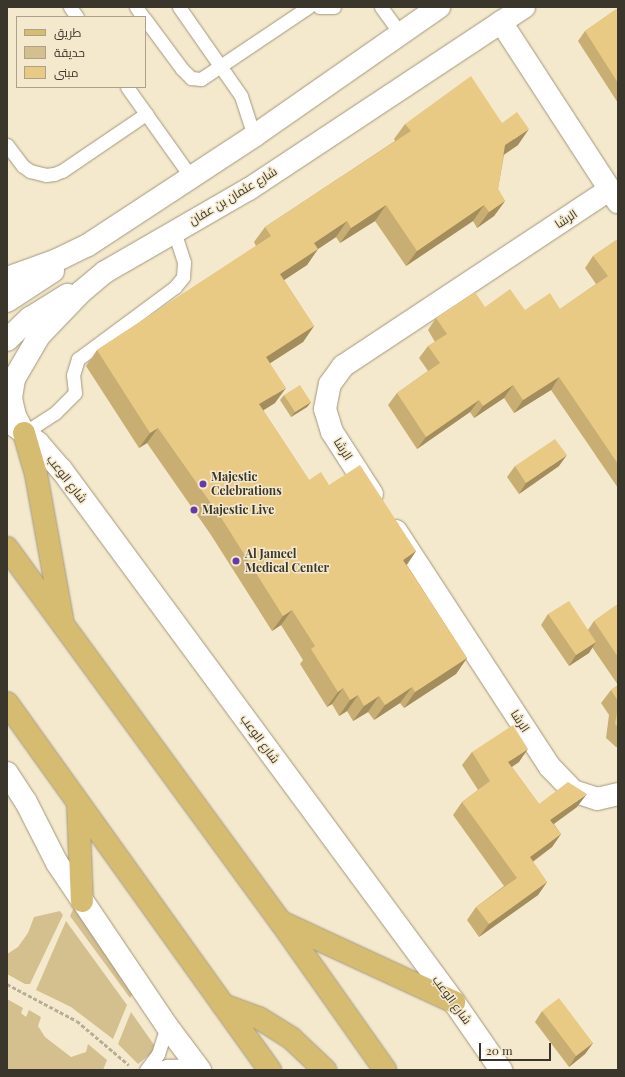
<!DOCTYPE html>
<html>
<head>
<meta charset="utf-8">
<style>
  body { margin:0 }
  #map { position:relative; width:625px; height:1077px; overflow:hidden; background:#f5e9cd; font-family:"Playfair Display",Cairo,serif }
  div>[style] { position:absolute }
  .green>* { inset:0; background:#d4bf8f }
  .path>* { height:2.5px; margin-top:-1.25px; transform-origin:0; background:repeating-linear-gradient(90deg,#b8ae97 0 4px,transparent 0 6px) }
  .roads { filter:drop-shadow(0 0 1px #a2977d) drop-shadow(0 0 1px #a2977d) }
  .service>* { height:13px; margin:-6.5px; padding:0 6.5px; transform-origin:6.5px; border-radius:6.5px; background:#fff }
  .minor>* { height:22px; margin:-11px; padding:0 11px; transform-origin:11px; border-radius:11px; background:#fff }
  .tertiary>* { height:22px; margin:-11px; padding:0 11px; transform-origin:11px; border-radius:11px; background:#fff }
  .primary>* { height:22px; margin:-11px; padding:0 11px; transform-origin:11px; border-radius:11px; background:#d6bc71 }
  .wall>* { inset:0; background:#c8ae72 }
  .shaded-wall>* { inset:0; background:#a38d5c }
  .building>* { inset:0; background:#e9ca84 }
  .dots>* { width:11px; height:11px; translate:-50% -50%; box-sizing:border-box; border:2px solid #f5e9cd; border-radius:50% }
  span { translate:-50% -50%; white-space:nowrap; text-align:center; line-height:1.15; -webkit-text-stroke:3px #f5e9cd; paint-order:stroke }
  .street-label { font-size:12px; color:#3b362b }
  .poi-label { font-size:12px; color:#3b362b; font-weight:700 }
  .left { translate:0 -50%; text-align:left }
  .frame { position:absolute; inset:0; border:8px solid #3b362b; pointer-events:none }
  .legend { position:absolute; left:16px; top:16px; width:130px; height:72px; box-sizing:border-box; background:#f5e9cd; border:1px solid #aba18c; margin:0; padding:5px 7px; list-style:none; font-size:12px; color:#3b362b }
  .legend li { display:flex; align-items:center; gap:8px; height:20px }
  .legend b { width:20px; border:1px solid #aba18c }
  .scale { position:absolute; left:479px; top:1043px; width:72px; height:18px; box-sizing:border-box; border:2px solid #3b362b; border-top:0; padding-left:5px; font-size:12px; line-height:14px; white-space:nowrap; color:#3b362b; -webkit-text-stroke:3px #f5e9cd; paint-order:stroke }
</style>
</head>
<body>
<div id="map">
  <div class="green">
    <i style="clip-path:polygon(89px 904px,138px 985px,130px 998px,70px 916px,74px 908px)"></i>
    <i style="clip-path:polygon(60px 911px,63px 915px,30px 984px,25px 984px,7px 974px,7px 954px,18px 947px,28px 933px,34px 917px)"></i>
    <i style="clip-path:polygon(66px 921px,127px 1005px,113px 1039px,71px 1007px,36px 990px)"></i>
    <i style="clip-path:polygon(7px 999px,23px 1008px,21px 1013px,26px 1017px,29px 1010px,41px 1017px,38px 1026px,45px 1037px,71px 1057px,86px 1052px,88px 1044px,107px 1060px,103px 1070px,7px 1070px)"></i>
    <i style="clip-path:polygon(131px 1012px,157px 1049px,138px 1064px,118px 1044px)"></i>
  </div>
  <div class="path">
    <i style="left:7px;top:984px;width:79px;rotate:27.9deg"></i>
    <i style="left:77px;top:1021px;width:68px;rotate:40.2deg"></i>
  </div>
  <div class="roads">
    <div class="service">
      <i style="left:70px;top:7px;width:12px;rotate:55deg"></i>
      <i style="left:136px;top:7px;width:12px;rotate:55deg"></i>
      <i style="left:179px;top:7px;width:108px;rotate:55.1deg"></i>
      <i style="left:241px;top:96px;width:42px;rotate:72deg"></i>
      <i style="left:319px;top:7px;width:15px"></i>
      <i style="left:381px;top:7px;width:32px;rotate:54deg"></i>
      <i style="left:145px;top:19px;width:62px;rotate:53.5deg"></i>
      <i style="left:182px;top:69px;width:13px;rotate:45deg"></i>
      <i style="left:191px;top:78px;width:10px;rotate:6deg"></i>
      <i style="left:201px;top:79px;width:129px;rotate:-33.9deg"></i>
      <i style="left:127px;top:87px;width:110px;rotate:54.6deg"></i>
      <i style="left:7px;top:145px;width:26px;rotate:53deg"></i>
      <i style="left:23px;top:166px;width:9px;rotate:36deg"></i>
      <i style="left:30px;top:171px;width:16px;rotate:14deg"></i>
      <i style="left:46px;top:175px;width:8px;rotate:-7deg"></i>
      <i style="left:54px;top:174px;width:9px;rotate:-21deg"></i>
      <i style="left:62px;top:171px;width:102px;rotate:-34.2deg"></i>
      <i style="left:24px;top:433px;width:37px;rotate:-33deg"></i>
      <i style="left:55px;top:413px;width:28px;rotate:-45deg"></i>
      <i style="left:75px;top:393px;width:18px;rotate:-96deg"></i>
      <i style="left:73px;top:375px;width:17px;rotate:-73deg"></i>
      <i style="left:78px;top:359px;width:121px;rotate:-36.6deg"></i>
      <i style="left:175px;top:287px;width:13px;rotate:-51deg"></i>
      <i style="left:183px;top:277px;width:15px;rotate:-86deg"></i>
      <i style="left:184px;top:262px;width:32px;rotate:-108deg"></i>
      <i style="left:146px;top:1070px;width:20px;rotate:-53deg"></i>
      <i style="left:158px;top:1054px;width:29px;rotate:-72deg"></i>
      <i style="left:152px;top:1070px;width:16px;rotate:-15deg"></i>
      <i style="left:167px;top:1066px;width:30px;rotate:-2deg"></i>
    </div>
    <div class="minor">
      <i style="left:501px;top:22px;width:215px;rotate:57deg"></i>
      <i style="left:15px;top:426px;width:29px;rotate:36deg"></i>
      <i style="left:38px;top:443px;width:35px;rotate:49deg"></i>
      <i style="left:61px;top:469px;width:662px;rotate:53.6deg"></i>
      <i style="left:454px;top:1002px;width:83px;rotate:55.3deg"></i>
      <i style="left:372px;top:494px;width:74px;rotate:-122.8deg"></i>
      <i style="left:332px;top:432px;width:24px;rotate:-107deg"></i>
      <i style="left:325px;top:409px;width:25px;rotate:-79deg"></i>
      <i style="left:330px;top:384px;width:22px;rotate:-54deg"></i>
      <i style="left:343px;top:366px;width:319px;rotate:-33.5deg"></i>
      <i style="left:396px;top:531px;width:280px;rotate:56.9deg"></i>
      <i style="left:549px;top:766px;width:35px;rotate:46deg"></i>
      <i style="left:573px;top:791px;width:25px;rotate:18deg"></i>
      <i style="left:597px;top:799px;width:22px;rotate:-13deg"></i>
      <i style="left:7px;top:773px;width:35px;rotate:57deg"></i>
      <i style="left:26px;top:802px;width:68px;rotate:63.1deg"></i>
      <i style="left:57px;top:863px;width:197px;rotate:56deg"></i>
      <i style="left:167px;top:1026px;width:55px;rotate:53.1deg"></i>
    </div>
    <div class="tertiary">
      <i style="left:7px;top:278px;width:53px;rotate:-19.8deg"></i>
      <i style="left:57px;top:260px;width:34px;rotate:-26deg"></i>
      <i style="left:88px;top:245px;width:199px;rotate:-33.3deg"></i>
      <i style="left:254px;top:136px;width:226px;rotate:-34.9deg"></i>
      <i style="left:7px;top:301px;width:55px;rotate:-33.1deg"></i>
      <i style="left:7px;top:340px;width:32px;rotate:-44deg"></i>
      <i style="left:30px;top:318px;width:44px;rotate:-31.9deg"></i>
      <i style="left:24px;top:433px;width:19px;rotate:-118deg"></i>
      <i style="left:15px;top:416px;width:18px;rotate:-103deg"></i>
      <i style="left:11px;top:398px;width:19px;rotate:-81deg"></i>
      <i style="left:14px;top:379px;width:50px;rotate:-59.8deg"></i>
      <i style="left:39px;top:336px;width:61px;rotate:-46.3deg"></i>
      <i style="left:81px;top:292px;width:31px;rotate:-40deg"></i>
      <i style="left:105px;top:272px;width:166px;rotate:-30deg"></i>
      <i style="left:249px;top:189px;width:330px;rotate:-33.5deg"></i>
    </div>
    <div class="primary">
      <i style="left:24px;top:433px;width:43px;rotate:73.7deg"></i>
      <i style="left:36px;top:474px;width:147px;rotate:79.8deg"></i>
      <i style="left:7px;top:548px;width:462px;rotate:53.8deg"></i>
      <i style="left:280px;top:921px;width:182px;rotate:54.8deg"></i>
      <i style="left:7px;top:703px;width:452px;rotate:54.4deg"></i>
      <i style="left:78px;top:803px;width:98px;rotate:87.7deg"></i>
      <i style="left:281px;top:922px;width:191px;rotate:24.8deg"></i>
      <i style="left:223px;top:1005px;width:38px;rotate:20deg"></i>
      <i style="left:259px;top:1018px;width:38px;rotate:32deg"></i>
      <i style="left:291px;top:1038px;width:47px;rotate:43.3deg"></i>
    </div>
  </div>
  <div class="wall">
    <i style="clip-path:polygon(618px 8px,618px 103px,578px 41px,585px 31px)"></i>
    <i style="clip-path:polygon(502px 123px,518px 145px,504px 155px,498px 189px,505px 201px,494px 216px,477px 228px,473px 221px,406px 266px,375px 221px,340px 243px,336px 237px,318px 249px,307px 265px,284px 280px,314px 326px,303px 342px,270px 363px,275px 403px,263px 410px,309px 480px,329px 485px,416px 551px,407px 565px,467px 658px,456px 674px,404px 708px,400px 703px,374px 720px,368px 712px,353px 721px,347px 711px,339px 716px,332px 704px,327px 707px,300px 664px,303px 660px,281px 625px,272px 631px,211px 535px,147px 443px,139px 448px,86px 366px,97px 350px,256px 246px,254px 242px,265px 227px,395px 141px,394px 139px,405px 124px)"></i>
    <i style="clip-path:polygon(618px 239px,618px 488px,551px 390px,514px 413px,504px 398px,474px 418px,470px 412px,417px 449px,388px 405px,397px 393px,428px 371px,419px 358px,428px 346px,435px 342px,428px 330px,436px 318px,485px 307px,525px 310px,560px 309px,596px 284px,585px 268px,593px 256px)"></i>
    <i style="clip-path:polygon(284px 395px,311px 402px,307px 407px,291px 417px,280px 400px)"></i>
    <i style="clip-path:polygon(515px 466px,559px 466px,519px 494px,507px 477px)"></i>
    <i style="clip-path:polygon(618px 604px,618px 747px,616px 747px,606px 738px,609px 715px,601px 703px,611px 690px,618px 685px,592px 647px,589px 653px,569px 666px,541px 625px,548px 614px,588px 630px,594px 621px)"></i>
    <i style="clip-path:polygon(472px 752px,519px 762px,512px 767px,539px 804px,577px 807px,554px 824px,561px 834px,552px 847px,533px 862px,547px 882px,538px 895px,479px 937px,467px 920px,476px 907px,504px 886px,453px 815px,462px 802px,478px 790px,462px 765px)"></i>
    <i style="clip-path:polygon(542px 1011px,593px 1043px,585px 1054px,569px 1067px,535px 1022px)"></i>
  </div>
  <div class="shaded-wall">
    <i style="clip-path:polygon(529px 129px,518px 145px,494px 161px,505px 145px)"></i>
    <i style="clip-path:polygon(505px 201px,494px 216px,477px 228px,489px 212px)"></i>
    <i style="clip-path:polygon(386px 205px,375px 221px,340px 243px,351px 228px)"></i>
    <i style="clip-path:polygon(484px 205px,473px 221px,406px 266px,417px 251px)"></i>
    <i style="clip-path:polygon(347px 221px,336px 237px,303px 259px,314px 243px)"></i>
    <i style="clip-path:polygon(318px 249px,307px 265px,269px 290px,280px 274px)"></i>
    <i style="clip-path:polygon(314px 326px,303px 342px,255px 373px,266px 357px)"></i>
    <i style="clip-path:polygon(559px 377px,551px 390px,514px 413px,523px 400px)"></i>
    <i style="clip-path:polygon(513px 385px,504px 398px,474px 418px,483px 406px)"></i>
    <i style="clip-path:polygon(286px 388px,275px 403px,248px 420px,259px 404px)"></i>
    <i style="clip-path:polygon(479px 400px,470px 412px,417px 449px,426px 437px)"></i>
    <i style="clip-path:polygon(311px 402px,307px 407px,291px 417px,295px 412px)"></i>
    <i style="clip-path:polygon(158px 428px,147px 443px,139px 448px,150px 433px)"></i>
    <i style="clip-path:polygon(567px 455px,559px 466px,519px 494px,526px 483px)"></i>
    <i style="clip-path:polygon(416px 551px,405px 567px,403px 560px)"></i>
    <i style="clip-path:polygon(292px 610px,281px 625px,272px 631px,283px 616px)"></i>
    <i style="clip-path:polygon(596px 642px,589px 653px,569px 666px,576px 655px)"></i>
    <i style="clip-path:polygon(467px 658px,456px 674px,404px 708px,415px 692px)"></i>
    <i style="clip-path:polygon(412px 687px,400px 703px,374px 720px,385px 705px)"></i>
    <i style="clip-path:polygon(343px 688px,332px 704px,327px 707px,338px 692px)"></i>
    <i style="clip-path:polygon(358px 695px,347px 711px,339px 716px,350px 700px)"></i>
    <i style="clip-path:polygon(379px 696px,368px 712px,353px 721px,364px 706px)"></i>
    <i style="clip-path:polygon(528px 749px,519px 762px,499px 775px,508px 762px)"></i>
    <i style="clip-path:polygon(587px 794px,577px 807px,541px 833px,550px 820px)"></i>
    <i style="clip-path:polygon(561px 834px,552px 847px,521px 870px,530px 857px)"></i>
    <i style="clip-path:polygon(547px 882px,538px 895px,479px 937px,489px 924px)"></i>
    <i style="clip-path:polygon(593px 1043px,585px 1054px,569px 1067px,576px 1056px)"></i>
  </div>
  <div class="building">
    <i style="clip-path:polygon(618px 8px,618px 83px,585px 31px)"></i>
    <i style="clip-path:polygon(471px 76px,502px 123px,517px 112px,529px 129px,505px 145px,498px 189px,505px 201px,489px 212px,484px 205px,417px 251px,386px 205px,351px 228px,347px 221px,314px 243px,318px 249px,280px 274px,314px 326px,266px 357px,286px 388px,259px 404px,309px 480px,321px 472px,329px 485px,360px 465px,416px 551px,403px 560px,467px 658px,415px 692px,412px 687px,385px 705px,379px 696px,364px 706px,358px 695px,350px 700px,343px 688px,338px 692px,311px 649px,315px 646px,292px 610px,283px 616px,222px 519px,158px 428px,150px 433px,97px 350px,271px 236px,265px 227px,411px 131px,405px 124px)"></i>
    <i style="clip-path:polygon(618px 239px,618px 464px,559px 377px,523px 400px,513px 385px,483px 406px,479px 400px,426px 437px,397px 393px,440px 363px,428px 346px,447px 334px,436px 318px,475px 292px,485px 307px,510px 289px,525px 310px,550px 293px,560px 309px,608px 276px,593px 256px)"></i>
    <i style="clip-path:polygon(300px 385px,311px 402px,295px 412px,284px 395px)"></i>
    <i style="clip-path:polygon(555px 439px,567px 455px,526px 483px,515px 466px)"></i>
    <i style="clip-path:polygon(569px 601px,596px 642px,576px 655px,548px 614px)"></i>
    <i style="clip-path:polygon(618px 604px,618px 657px,594px 621px)"></i>
    <i style="clip-path:polygon(618px 685px,618px 701px,611px 690px)"></i>
    <i style="clip-path:polygon(618px 706px,618px 727px,615px 724px)"></i>
    <i style="clip-path:polygon(513px 725px,528px 749px,508px 762px,539px 804px,568px 782px,587px 794px,550px 820px,561px 834px,530px 857px,547px 882px,489px 924px,476px 907px,517px 878px,462px 802px,490px 781px,472px 752px)"></i>
    <i style="clip-path:polygon(559px 998px,593px 1043px,576px 1056px,542px 1011px)"></i>
  </div>
  <div class="dots">
    <i style="left:203px;top:484px;background:#6638af"></i>
    <i style="left:194px;top:510px;background:#6638af"></i>
    <i style="left:236px;top:561px;background:#6638af"></i>
  </div>
  <div class="street-label">
    <span style="left:233px;top:196px;rotate:-31deg">شارع عثمان بن عفان</span>
    <span style="left:566px;top:219px;rotate:-33deg">الرشا</span>
    <span style="left:343px;top:449px;rotate:57deg">الرشا</span>
    <span style="left:67px;top:479px;rotate:52deg">شارع الوعب</span>
    <span style="left:520px;top:721px;rotate:57deg">الرشا</span>
    <span style="left:260px;top:739px;rotate:54deg">شارع الوعب</span>
    <span style="left:452px;top:1000px;rotate:54deg">شارع الوعب</span>
  </div>
  <div class="poi-label">
    <span class="left" style="left:211px;top:484px">Majestic<br>Celebrations</span>
    <span class="left" style="left:202px;top:510px">Majestic Live</span>
    <span class="left" style="left:245px;top:561px">Al Jameel<br>Medical Center</span>
  </div>
  <div class="frame"></div>
  <ul class="legend">
  <li><b style="height:5px;background:#d6bc71"></b>طريق</li>
  <li><b style="height:11px;background:#d4bf8f"></b>حديقة</li>
  <li><b style="height:11px;background:#e9ca84"></b>مبنى</li>
  </ul>
  <div class="scale">20 m</div>
</div>
</body>
</html>
